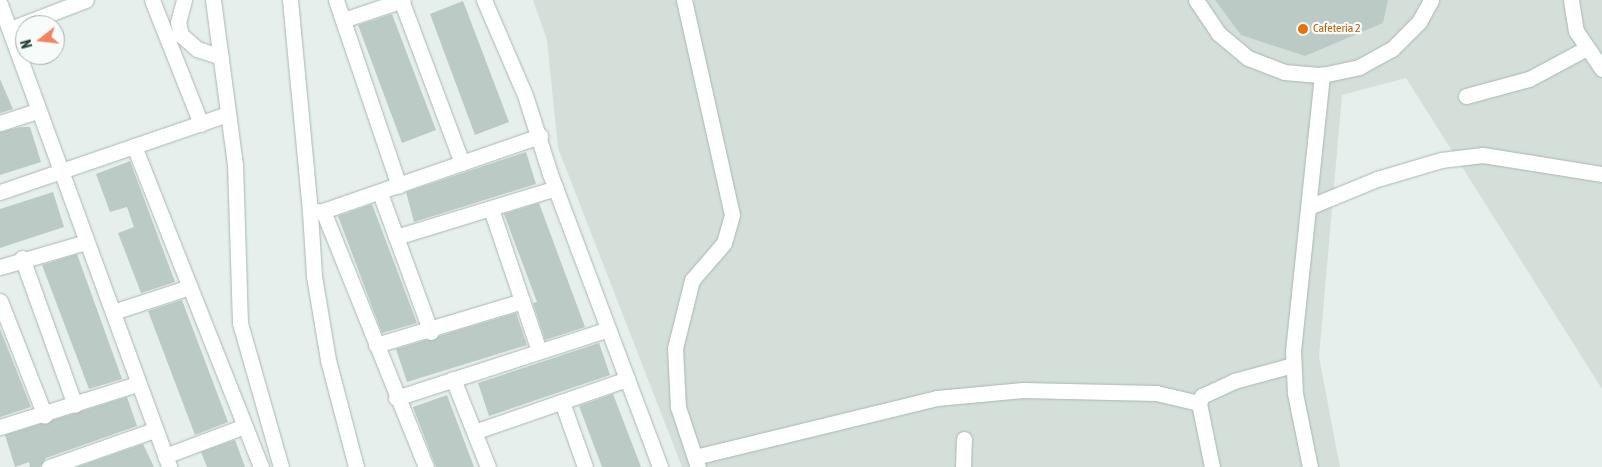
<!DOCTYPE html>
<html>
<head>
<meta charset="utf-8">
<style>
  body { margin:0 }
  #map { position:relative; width:1602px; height:467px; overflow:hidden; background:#e6efeb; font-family:"Asap Condensed",sans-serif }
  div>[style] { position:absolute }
  .built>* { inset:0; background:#d4dfda }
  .building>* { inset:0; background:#bbcac4 }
  .roads { filter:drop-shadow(0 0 1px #a8b8b2) drop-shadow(0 0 1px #a8b8b2) }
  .minor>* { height:15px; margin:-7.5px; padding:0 7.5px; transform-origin:7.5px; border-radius:7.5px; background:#fff }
  .dots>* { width:14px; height:14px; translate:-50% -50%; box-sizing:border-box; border:2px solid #f7fbf9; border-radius:50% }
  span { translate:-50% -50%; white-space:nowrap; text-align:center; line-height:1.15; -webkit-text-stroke:4.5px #f7fbf9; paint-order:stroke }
  .food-label { font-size:12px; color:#c56008 }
  .left { translate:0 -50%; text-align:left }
  .north { position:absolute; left:15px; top:15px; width:50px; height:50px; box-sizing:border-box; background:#f7fbf9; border:1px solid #a3b1ad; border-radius:50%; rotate:254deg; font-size:14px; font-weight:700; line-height:20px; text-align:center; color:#24423a }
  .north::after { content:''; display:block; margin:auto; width:18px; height:22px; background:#f4845f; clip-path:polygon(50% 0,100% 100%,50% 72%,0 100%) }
</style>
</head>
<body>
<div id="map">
  <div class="built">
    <i style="clip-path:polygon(533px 0,1602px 0,1602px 389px,1406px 78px,1342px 95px,1319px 357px,1340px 467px,682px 467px,558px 148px,547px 40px)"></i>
  </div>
  <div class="building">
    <i style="clip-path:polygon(1215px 0,1388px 0,1383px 23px,1305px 56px,1241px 35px)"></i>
    <i style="clip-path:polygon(463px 1px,509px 122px,475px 135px,430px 14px)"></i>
    <i style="clip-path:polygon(392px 14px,436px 130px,402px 143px,358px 25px)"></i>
    <i style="clip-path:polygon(0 79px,13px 109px,0 113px)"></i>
    <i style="clip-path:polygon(20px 127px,30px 127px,41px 162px,0 175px,0 132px)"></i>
    <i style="clip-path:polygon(526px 152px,536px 184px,414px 222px,406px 192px)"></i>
    <i style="clip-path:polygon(130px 161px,175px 282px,141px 293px,118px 233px,134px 227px,127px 207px,110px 212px,96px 174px)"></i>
    <i style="clip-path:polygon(53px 192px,64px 227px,0 248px,0 209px)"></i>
    <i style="clip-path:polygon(539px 203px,585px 327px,545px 340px,533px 303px,537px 302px,504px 214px)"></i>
    <i style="clip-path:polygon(372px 204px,417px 323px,382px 333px,338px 216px)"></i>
    <i style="clip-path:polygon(77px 254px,122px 379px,89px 389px,42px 265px)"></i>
    <i style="clip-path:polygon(182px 300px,228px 422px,195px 435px,148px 311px)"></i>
    <i style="clip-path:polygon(516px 313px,527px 345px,407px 382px,396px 349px)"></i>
    <i style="clip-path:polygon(0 329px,31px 407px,0 417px)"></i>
    <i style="clip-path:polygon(599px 343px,610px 375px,489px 416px,478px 383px)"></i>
    <i style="clip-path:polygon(613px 394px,641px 467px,602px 467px,579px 406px)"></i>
    <i style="clip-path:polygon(447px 395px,474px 467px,436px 467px,413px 407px)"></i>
    <i style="clip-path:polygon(127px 397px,137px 426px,46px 458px,40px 467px,30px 467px,29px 462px,15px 467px,5px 435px)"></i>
    <i style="clip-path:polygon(235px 440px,245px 467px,207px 467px,201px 452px)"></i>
    <i style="clip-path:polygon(143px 444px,154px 467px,77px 467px)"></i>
  </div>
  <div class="roads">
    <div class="minor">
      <i style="left:152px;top:0;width:133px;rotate:68.4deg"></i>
      <i style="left:184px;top:0;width:23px;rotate:105deg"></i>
      <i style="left:178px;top:22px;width:13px;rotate:77deg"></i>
      <i style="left:181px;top:35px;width:21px;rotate:41deg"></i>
      <i style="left:197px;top:49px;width:25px;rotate:18deg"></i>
      <i style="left:213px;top:0;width:165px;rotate:82.4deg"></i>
      <i style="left:235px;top:164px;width:159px;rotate:88.2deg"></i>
      <i style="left:240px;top:323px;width:150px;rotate:74.1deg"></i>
      <i style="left:290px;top:0;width:213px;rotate:84.6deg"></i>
      <i style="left:310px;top:212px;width:9px;rotate:-6deg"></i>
      <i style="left:336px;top:0;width:196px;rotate:71.3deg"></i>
      <i style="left:401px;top:0;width:174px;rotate:69.5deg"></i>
      <i style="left:484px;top:0;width:103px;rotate:66.7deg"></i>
      <i style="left:525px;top:95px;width:83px;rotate:72.4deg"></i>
      <i style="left:550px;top:174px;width:313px;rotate:69.4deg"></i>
      <i style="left:684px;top:0;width:220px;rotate:77.4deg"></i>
      <i style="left:732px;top:215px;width:29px;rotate:106deg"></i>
      <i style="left:724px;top:243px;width:49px;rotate:130.9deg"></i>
      <i style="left:692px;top:280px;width:70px;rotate:104deg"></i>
      <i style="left:675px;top:348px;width:59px;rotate:87.1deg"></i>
      <i style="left:678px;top:407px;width:63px;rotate:71.6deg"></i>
      <i style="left:1196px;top:0;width:40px;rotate:56deg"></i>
      <i style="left:1218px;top:33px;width:39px;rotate:40deg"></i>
      <i style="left:1248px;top:58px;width:39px;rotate:21deg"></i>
      <i style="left:1284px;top:72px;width:38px;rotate:5deg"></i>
      <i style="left:1322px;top:75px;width:38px;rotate:-12deg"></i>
      <i style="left:1359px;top:67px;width:38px;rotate:-29deg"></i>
      <i style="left:1392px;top:49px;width:38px;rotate:-45deg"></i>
      <i style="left:1419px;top:22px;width:25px;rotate:-61deg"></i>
      <i style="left:1571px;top:0;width:31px;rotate:81deg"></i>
      <i style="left:1576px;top:31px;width:46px;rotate:55.6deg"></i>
      <i style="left:0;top:4px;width:493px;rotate:69.9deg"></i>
      <i style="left:343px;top:20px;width:63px;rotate:-18.4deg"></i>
      <i style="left:10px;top:29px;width:81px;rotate:-20.9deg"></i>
      <i style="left:1466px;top:96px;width:65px;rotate:-15.1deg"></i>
      <i style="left:1529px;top:79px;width:64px;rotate:-28.2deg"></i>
      <i style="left:0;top:123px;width:40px;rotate:-18deg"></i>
      <i style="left:134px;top:146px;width:345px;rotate:68.4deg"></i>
      <i style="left:0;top:192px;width:241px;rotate:-18.9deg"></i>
      <i style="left:380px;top:193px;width:148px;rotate:69.9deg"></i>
      <i style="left:1311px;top:206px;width:71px;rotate:-22.2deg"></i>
      <i style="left:1377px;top:179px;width:67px;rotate:-16.5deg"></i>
      <i style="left:1441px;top:160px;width:42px;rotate:-6.8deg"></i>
      <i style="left:1483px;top:155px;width:121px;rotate:9.1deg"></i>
      <i style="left:491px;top:209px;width:150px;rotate:71.3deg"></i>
      <i style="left:310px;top:212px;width:64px;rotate:86.4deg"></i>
      <i style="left:314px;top:276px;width:85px;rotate:80.5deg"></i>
      <i style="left:328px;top:360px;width:111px;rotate:75.3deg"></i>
      <i style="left:396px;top:237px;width:167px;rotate:-17deg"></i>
      <i style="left:22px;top:258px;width:156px;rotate:70.2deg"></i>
      <i style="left:0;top:267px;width:90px;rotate:-16.2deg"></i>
      <i style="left:0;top:301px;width:123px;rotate:68.6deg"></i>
      <i style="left:113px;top:312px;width:81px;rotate:-18deg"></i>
      <i style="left:376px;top:345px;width:153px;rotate:-16.7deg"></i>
      <i style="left:453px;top:379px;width:95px;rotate:68.3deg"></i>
      <i style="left:396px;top:398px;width:223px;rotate:-18deg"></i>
      <i style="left:562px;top:402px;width:69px;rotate:70.5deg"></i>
      <i style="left:0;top:427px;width:144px;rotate:-17.4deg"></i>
      <i style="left:474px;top:432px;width:162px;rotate:-19.1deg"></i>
      <i style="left:165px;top:456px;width:85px;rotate:-20.6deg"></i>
      <i style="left:695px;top:457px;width:249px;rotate:-13.7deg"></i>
      <i style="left:937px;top:398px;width:86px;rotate:-5.3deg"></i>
      <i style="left:1023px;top:390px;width:133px;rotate:1.3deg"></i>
      <i style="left:1156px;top:393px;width:44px;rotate:13.1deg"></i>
      <i style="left:49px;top:467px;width:111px;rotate:-19.4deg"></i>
      <i style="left:426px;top:467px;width:276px;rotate:-111.9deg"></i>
      <i style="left:323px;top:211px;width:230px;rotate:-19.1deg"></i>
      <i style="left:963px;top:467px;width:28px;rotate:-88deg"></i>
      <i style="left:1212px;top:467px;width:65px;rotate:-101.5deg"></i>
      <i style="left:1199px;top:403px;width:8px;rotate:-67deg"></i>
      <i style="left:1202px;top:396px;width:35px;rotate:-25deg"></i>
      <i style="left:1234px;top:381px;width:61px;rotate:-15.2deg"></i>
      <i style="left:1310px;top:467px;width:76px;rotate:-101.5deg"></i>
      <i style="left:1295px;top:393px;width:42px;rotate:-92.7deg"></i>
      <i style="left:1293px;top:351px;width:278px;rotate:-84deg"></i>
    </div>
  </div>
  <div class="dots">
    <i style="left:1303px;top:29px;background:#e8710a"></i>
  </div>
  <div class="food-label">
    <span class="left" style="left:1313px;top:29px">Cafeteria 2</span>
  </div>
  <div class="north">N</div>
</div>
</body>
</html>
